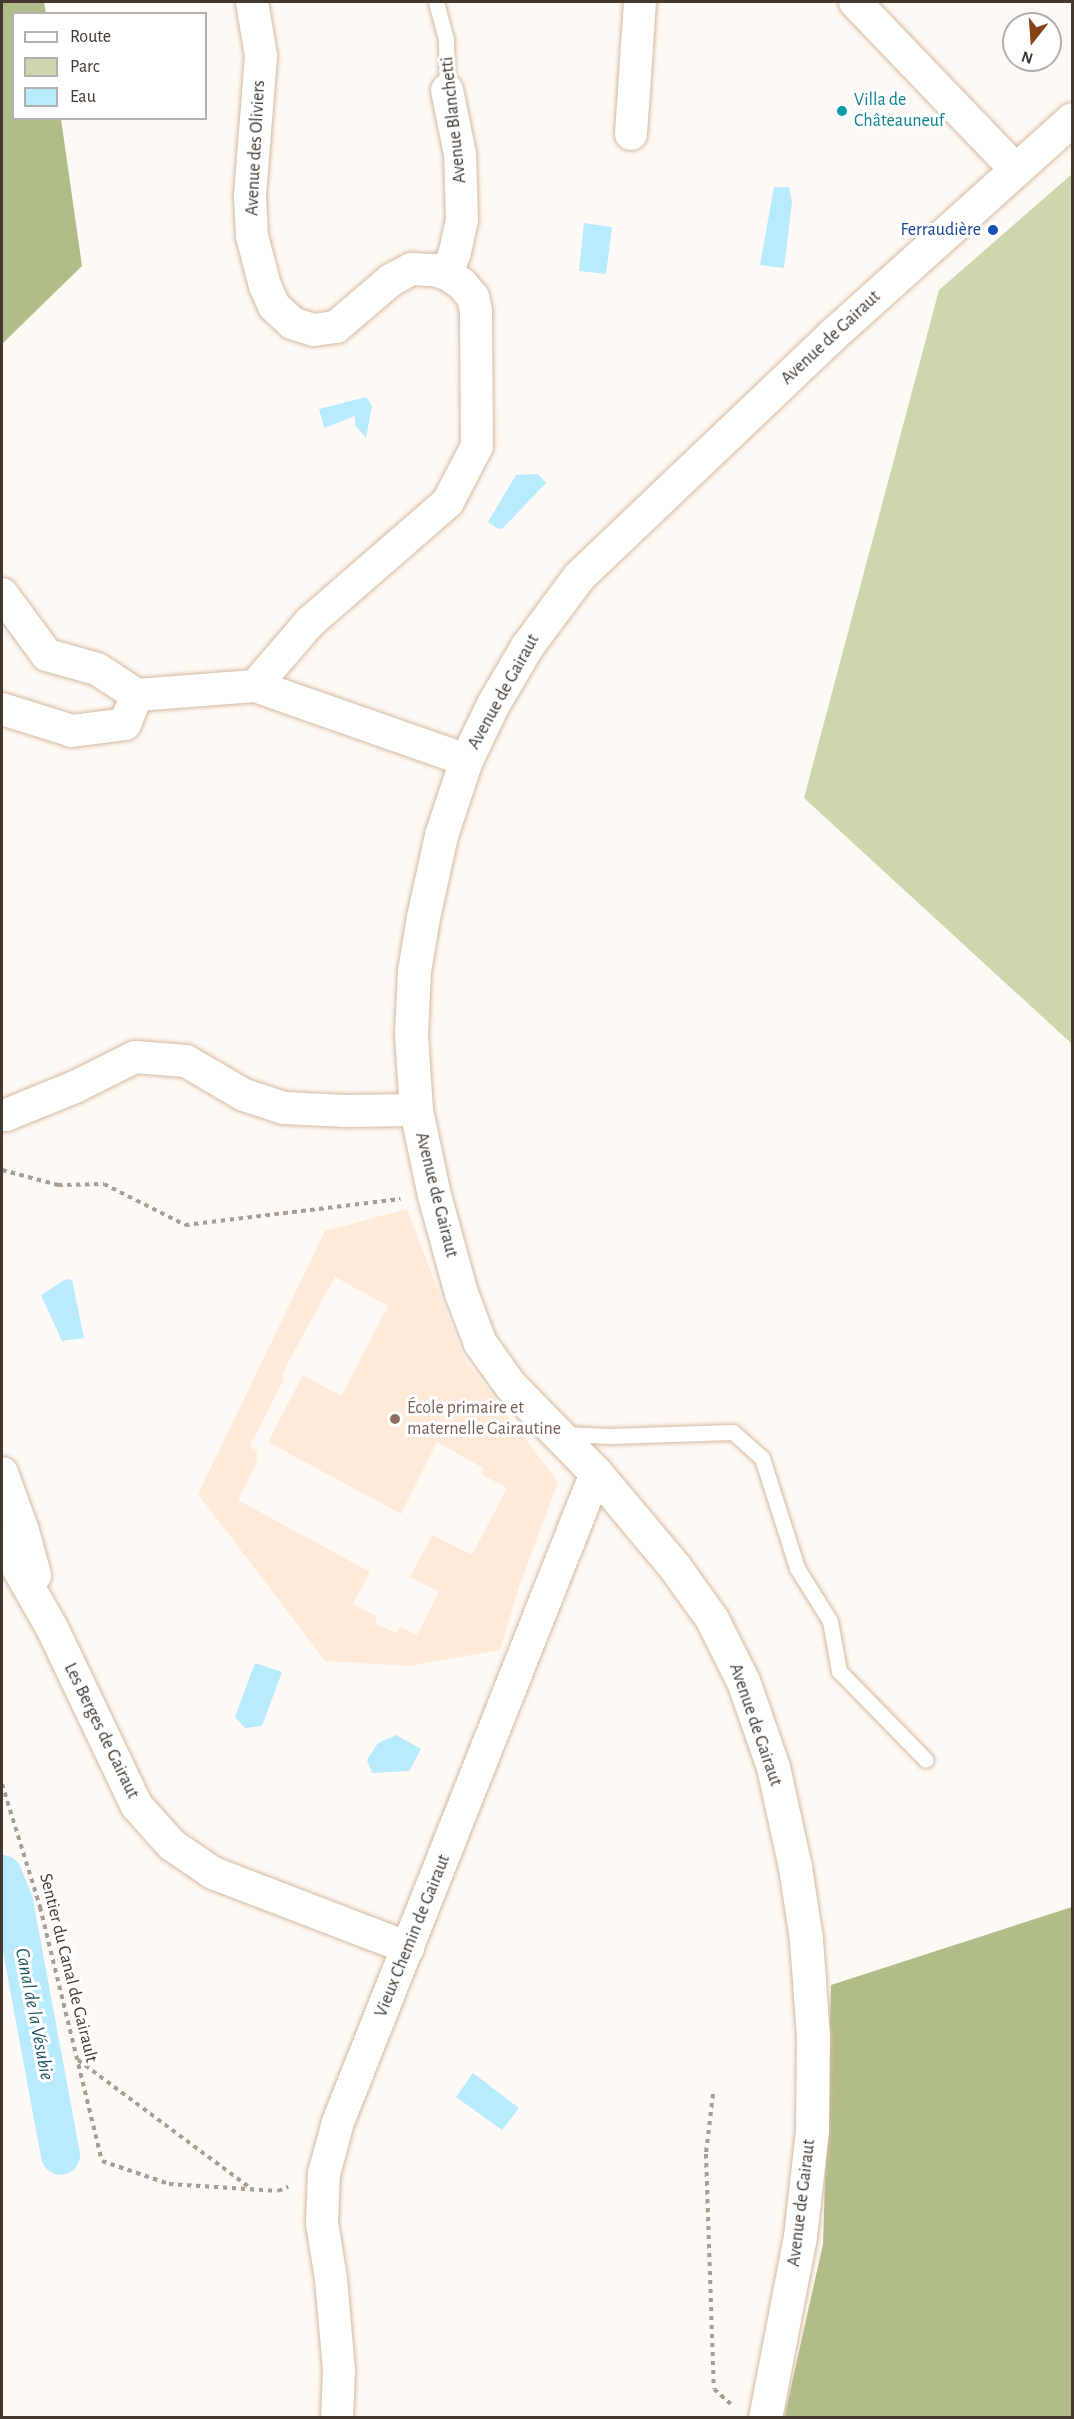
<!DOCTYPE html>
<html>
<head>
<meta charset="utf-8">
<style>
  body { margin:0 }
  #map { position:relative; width:1074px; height:2419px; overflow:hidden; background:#fff9f5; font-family:"Alegreya Sans",sans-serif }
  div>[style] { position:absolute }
  .built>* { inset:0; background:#ffead9 }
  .green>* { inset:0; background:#cdd6ad }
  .forest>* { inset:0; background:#b1bd88 }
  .water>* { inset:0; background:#b7ebfd }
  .canal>* { height:39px; margin:-19.5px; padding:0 19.5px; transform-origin:19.5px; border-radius:19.5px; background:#b7ebfd }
  .path>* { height:4px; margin-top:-2px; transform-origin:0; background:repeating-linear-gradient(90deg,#a59d96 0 4.5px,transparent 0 9px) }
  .roads { filter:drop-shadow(0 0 2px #d4b9a2) drop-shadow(0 0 2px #d4b9a2) }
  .service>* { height:15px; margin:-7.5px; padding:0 7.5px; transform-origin:7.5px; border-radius:7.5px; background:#fff }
  .minor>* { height:32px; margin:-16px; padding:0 16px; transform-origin:16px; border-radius:16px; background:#fff }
  .tertiary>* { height:33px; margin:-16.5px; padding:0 16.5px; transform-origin:16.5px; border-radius:16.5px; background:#fff }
  .dots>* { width:16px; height:16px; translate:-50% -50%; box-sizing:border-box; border:3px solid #fff; border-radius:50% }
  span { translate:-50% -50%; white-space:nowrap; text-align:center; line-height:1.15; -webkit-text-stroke:6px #fff; paint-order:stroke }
  .culture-label { font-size:18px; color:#0d838f }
  .left { translate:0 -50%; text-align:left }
  .street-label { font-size:18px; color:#43372e }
  .transit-label { font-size:18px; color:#164399 }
  .right { translate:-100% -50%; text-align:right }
  .education-label { font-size:18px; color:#785e54 }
  .water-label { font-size:20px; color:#235a69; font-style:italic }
  .frame { position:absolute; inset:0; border:3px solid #43372e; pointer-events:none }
  .legend { position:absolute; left:12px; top:12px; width:195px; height:108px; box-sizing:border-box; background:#fff; border:2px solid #b4afab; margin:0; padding:8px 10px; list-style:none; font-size:18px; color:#43372e }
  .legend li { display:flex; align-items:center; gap:12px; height:30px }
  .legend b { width:30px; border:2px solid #b4afab }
  .north { position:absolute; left:1002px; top:12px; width:60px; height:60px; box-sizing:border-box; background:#fff; border:2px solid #b4afab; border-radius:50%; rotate:197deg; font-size:16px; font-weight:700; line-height:24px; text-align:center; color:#43372e }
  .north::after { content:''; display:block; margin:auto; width:21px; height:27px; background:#864315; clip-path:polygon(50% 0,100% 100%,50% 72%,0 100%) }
</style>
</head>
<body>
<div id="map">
  <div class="built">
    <i style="clip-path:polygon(evenodd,407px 1209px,464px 1358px,558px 1482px,520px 1584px,500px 1650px,409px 1666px,325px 1661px,198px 1494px,325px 1231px,407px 1209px,335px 1277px,388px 1306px,341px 1396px,303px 1375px,268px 1442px,401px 1514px,437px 1442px,483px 1468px,481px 1474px,507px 1488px,472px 1555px,432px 1535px,410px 1577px,439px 1592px,417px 1635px,400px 1627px,396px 1633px,375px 1623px,377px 1616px,353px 1604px,370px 1572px,238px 1500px,258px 1460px,255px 1459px,258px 1452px,250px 1446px,284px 1379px,282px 1376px,286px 1366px,335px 1277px)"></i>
  </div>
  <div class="green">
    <i style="clip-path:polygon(1072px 174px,1072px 1044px,804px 798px,939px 290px)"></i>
  </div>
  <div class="forest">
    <i style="clip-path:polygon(2px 2px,44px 2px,46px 13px,14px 14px,14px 118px,61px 119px,82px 266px,2px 344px)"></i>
    <i style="clip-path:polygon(1072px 1907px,1072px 2417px,784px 2418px,823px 2244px,831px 1985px)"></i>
  </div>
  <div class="water">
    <i style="clip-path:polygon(774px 187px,789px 187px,792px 202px,784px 268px,760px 265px)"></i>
    <i style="clip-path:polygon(584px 223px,612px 227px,606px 274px,579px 271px)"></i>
    <i style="clip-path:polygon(366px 397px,372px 406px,366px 438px,355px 425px,355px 416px,324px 428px,319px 409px)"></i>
    <i style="clip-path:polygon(538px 474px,546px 483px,503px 528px,498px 529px,488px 522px,516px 475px)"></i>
    <i style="clip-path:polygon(66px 1279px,72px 1280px,84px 1338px,62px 1341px,41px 1295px)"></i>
    <i style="clip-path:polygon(255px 1663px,282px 1672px,262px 1726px,245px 1728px,235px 1717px)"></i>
    <i style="clip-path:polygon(396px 1735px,421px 1749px,409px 1771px,372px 1773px,367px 1760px,378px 1743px)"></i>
    <i style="clip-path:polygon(473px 2073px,519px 2108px,502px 2130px,456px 2097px)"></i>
  </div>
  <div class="canal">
    <i style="left:2px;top:1874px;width:29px;rotate:68deg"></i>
    <i style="left:13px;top:1901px;width:258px;rotate:79.5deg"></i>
  </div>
  <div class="path">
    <i style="left:2px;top:1170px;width:58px;rotate:15deg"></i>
    <i style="left:58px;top:1185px;width:46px;rotate:-1.2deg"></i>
    <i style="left:104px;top:1184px;width:91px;rotate:26.8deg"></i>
    <i style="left:185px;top:1225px;width:217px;rotate:-6.9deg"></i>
    <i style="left:2px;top:1784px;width:129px;rotate:72.8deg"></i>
    <i style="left:40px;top:1907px;width:261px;rotate:76.3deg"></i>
    <i style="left:102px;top:2161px;width:71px;rotate:18.9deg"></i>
    <i style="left:169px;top:2184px;width:109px;rotate:3.7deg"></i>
    <i style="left:278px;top:2191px;width:11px;rotate:-22deg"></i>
    <i style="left:78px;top:2060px;width:217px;rotate:36.6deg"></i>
    <i style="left:713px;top:2094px;width:60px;rotate:96.7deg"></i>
    <i style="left:706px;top:2154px;width:235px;rotate:88.1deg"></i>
    <i style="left:714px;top:2389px;width:24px;rotate:42deg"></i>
  </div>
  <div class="roads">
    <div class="service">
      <i style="left:436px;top:2px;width:39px;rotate:75deg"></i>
      <i style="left:446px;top:40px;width:50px;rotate:88.9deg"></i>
      <i style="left:563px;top:1434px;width:46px;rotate:2.5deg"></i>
      <i style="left:609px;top:1436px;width:124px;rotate:-1.8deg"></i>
      <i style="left:733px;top:1432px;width:39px;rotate:42deg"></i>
      <i style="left:762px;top:1458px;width:115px;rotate:72.3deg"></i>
      <i style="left:797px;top:1568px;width:62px;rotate:58.1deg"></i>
      <i style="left:830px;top:1621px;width:51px;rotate:79.8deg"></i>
      <i style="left:839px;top:1671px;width:124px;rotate:45.7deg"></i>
    </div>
    <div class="minor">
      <i style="left:252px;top:2px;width:55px;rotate:80.5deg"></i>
      <i style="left:261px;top:56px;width:141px;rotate:94.5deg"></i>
      <i style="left:250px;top:197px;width:39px;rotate:87deg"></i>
      <i style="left:252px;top:236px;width:52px;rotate:75.4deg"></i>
      <i style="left:265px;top:286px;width:22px;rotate:66deg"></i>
      <i style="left:274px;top:306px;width:25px;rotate:43deg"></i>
      <i style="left:292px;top:323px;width:23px;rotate:18deg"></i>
      <i style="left:314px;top:330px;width:22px;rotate:-8deg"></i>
      <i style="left:336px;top:327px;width:72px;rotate:-40.5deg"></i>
      <i style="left:391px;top:280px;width:24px;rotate:-28deg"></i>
      <i style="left:412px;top:269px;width:22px;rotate:3deg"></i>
      <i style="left:434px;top:270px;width:14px;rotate:17deg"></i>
      <i style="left:447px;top:274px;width:18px;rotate:34deg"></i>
      <i style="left:462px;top:284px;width:17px;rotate:50deg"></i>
      <i style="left:473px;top:297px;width:14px;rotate:78deg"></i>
      <i style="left:476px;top:311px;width:135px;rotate:89.6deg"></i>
      <i style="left:477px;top:446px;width:63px;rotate:117.4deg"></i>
      <i style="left:448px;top:502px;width:183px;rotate:139deg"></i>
      <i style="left:310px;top:622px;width:84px;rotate:130.7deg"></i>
      <i style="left:855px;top:2px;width:233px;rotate:46.2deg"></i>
      <i style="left:631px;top:134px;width:132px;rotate:-86.1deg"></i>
      <i style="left:447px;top:274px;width:23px;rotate:-70deg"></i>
      <i style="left:455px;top:252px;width:33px;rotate:-78deg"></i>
      <i style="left:462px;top:220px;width:66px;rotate:-91.7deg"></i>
      <i style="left:460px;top:154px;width:65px;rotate:-101.5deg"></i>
      <i style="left:2px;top:594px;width:76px;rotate:53.6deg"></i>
      <i style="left:47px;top:655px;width:52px;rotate:15.6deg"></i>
      <i style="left:97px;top:669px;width:48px;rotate:33deg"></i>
      <i style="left:137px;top:695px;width:118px;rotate:-4.4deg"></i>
      <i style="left:255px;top:686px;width:224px;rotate:19.3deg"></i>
      <i style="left:2px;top:709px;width:73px;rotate:17.4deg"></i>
      <i style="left:72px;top:731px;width:53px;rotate:-7.5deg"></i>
      <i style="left:125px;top:724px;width:31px;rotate:-68deg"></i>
      <i style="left:2px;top:1115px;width:4px"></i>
      <i style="left:6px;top:1115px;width:74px;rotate:-22.1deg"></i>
      <i style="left:75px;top:1087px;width:67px;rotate:-26.6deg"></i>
      <i style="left:135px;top:1057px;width:51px;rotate:4.5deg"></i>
      <i style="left:186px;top:1061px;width:67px;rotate:30.4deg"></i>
      <i style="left:244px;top:1095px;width:42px;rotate:18deg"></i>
      <i style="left:284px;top:1108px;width:62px;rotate:2.8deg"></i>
      <i style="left:346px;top:1111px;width:70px;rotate:-0.8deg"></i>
      <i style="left:2px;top:1473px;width:62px;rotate:70.1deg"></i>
      <i style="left:23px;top:1531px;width:46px;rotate:74.7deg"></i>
      <i style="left:2px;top:1540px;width:101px;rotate:60.4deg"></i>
      <i style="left:52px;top:1628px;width:197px;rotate:64.5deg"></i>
      <i style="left:137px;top:1806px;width:52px;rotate:48.1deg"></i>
      <i style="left:172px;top:1845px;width:50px;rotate:34.3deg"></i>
      <i style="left:213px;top:1873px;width:209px;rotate:21deg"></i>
      <i style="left:337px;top:2418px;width:48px;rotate:-87.6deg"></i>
      <i style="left:339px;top:2370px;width:91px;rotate:-95deg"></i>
      <i style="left:331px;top:2279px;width:57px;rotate:-99.1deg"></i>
      <i style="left:322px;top:2223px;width:49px;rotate:-87.7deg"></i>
      <i style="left:324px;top:2174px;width:54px;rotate:-74.9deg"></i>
      <i style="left:338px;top:2122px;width:698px;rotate:-68.32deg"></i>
    </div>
    <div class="tertiary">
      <i style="left:765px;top:2418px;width:185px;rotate:-79.1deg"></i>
      <i style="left:800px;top:2236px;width:107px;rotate:-83.5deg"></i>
      <i style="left:812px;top:2130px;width:93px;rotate:-89.4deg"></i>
      <i style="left:813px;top:2037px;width:98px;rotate:-94.1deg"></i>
      <i style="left:806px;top:1939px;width:73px;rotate:-98.7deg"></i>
      <i style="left:795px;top:1867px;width:102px;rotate:-102.4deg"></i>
      <i style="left:773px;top:1767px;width:91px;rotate:-109.2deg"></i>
      <i style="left:743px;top:1681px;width:69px;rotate:-116.6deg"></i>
      <i style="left:712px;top:1619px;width:65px;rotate:-125.6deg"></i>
      <i style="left:674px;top:1566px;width:121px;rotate:-130deg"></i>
      <i style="left:596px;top:1473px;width:123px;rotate:-134.3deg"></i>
      <i style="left:510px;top:1385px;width:52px;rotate:-125.5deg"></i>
      <i style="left:480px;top:1343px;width:53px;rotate:-110.8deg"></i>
      <i style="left:461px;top:1293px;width:102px;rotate:-105.4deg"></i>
      <i style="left:434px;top:1195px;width:87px;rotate:-102deg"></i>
      <i style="left:416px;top:1110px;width:76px;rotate:-93.8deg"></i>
      <i style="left:411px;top:1034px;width:63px;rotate:-87.3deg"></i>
      <i style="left:414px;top:971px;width:55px;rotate:-80.5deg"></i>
      <i style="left:423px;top:917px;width:84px;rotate:-77.6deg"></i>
      <i style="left:441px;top:835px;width:79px;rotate:-71.6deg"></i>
      <i style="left:466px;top:760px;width:62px;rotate:-64.3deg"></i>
      <i style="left:493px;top:704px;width:67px;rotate:-59.6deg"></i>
      <i style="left:527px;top:646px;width:87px;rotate:-53.4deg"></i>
      <i style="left:579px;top:576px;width:348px;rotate:-43.6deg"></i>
      <i style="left:831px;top:336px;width:324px;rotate:-42deg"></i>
    </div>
  </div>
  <div class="dots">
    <i style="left:842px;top:111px;background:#0f9aa8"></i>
    <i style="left:993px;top:230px;background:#1a4fb4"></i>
    <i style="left:395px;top:1419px;background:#8d6e63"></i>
  </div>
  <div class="culture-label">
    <span class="left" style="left:854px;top:111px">Villa de<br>Châteauneuf</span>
  </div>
  <div class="street-label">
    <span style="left:454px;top:120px;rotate:-96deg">Avenue Blanchetti</span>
    <span style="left:256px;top:148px;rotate:-87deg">Avenue des Oliviers</span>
    <span style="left:831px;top:338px;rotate:-43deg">Avenue de Gairaut</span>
    <span style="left:504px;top:692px;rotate:-61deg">Avenue de Gairaut</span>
    <span style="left:436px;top:1195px;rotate:76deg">Avenue de Gairaut</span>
    <span style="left:755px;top:1725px;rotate:71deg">Avenue de Gairaut</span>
    <span style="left:101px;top:1731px;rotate:64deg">Les Berges de Gairaut</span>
    <span style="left:413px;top:1936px;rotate:-68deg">Vieux Chemin de Gairaut</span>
    <span style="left:68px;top:1968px;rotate:76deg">Sentier du Canal de Gairault</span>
    <span style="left:802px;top:2203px;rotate:-83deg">Avenue de Gairaut</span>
  </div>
  <div class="transit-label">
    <span class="right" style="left:981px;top:230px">Ferraudière</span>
  </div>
  <div class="education-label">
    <span class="left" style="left:407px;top:1419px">École primaire et<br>maternelle Gairautine</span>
  </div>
  <div class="water-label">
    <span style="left:34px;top:2014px;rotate:79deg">Canal de la Vésubie</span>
  </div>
  <div class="frame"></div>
  <ul class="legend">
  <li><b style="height:8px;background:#fff"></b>Route</li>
  <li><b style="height:16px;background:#cdd6ad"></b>Parc</li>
  <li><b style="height:16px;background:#b7ebfd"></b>Eau</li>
  </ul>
  <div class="north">N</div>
</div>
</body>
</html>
